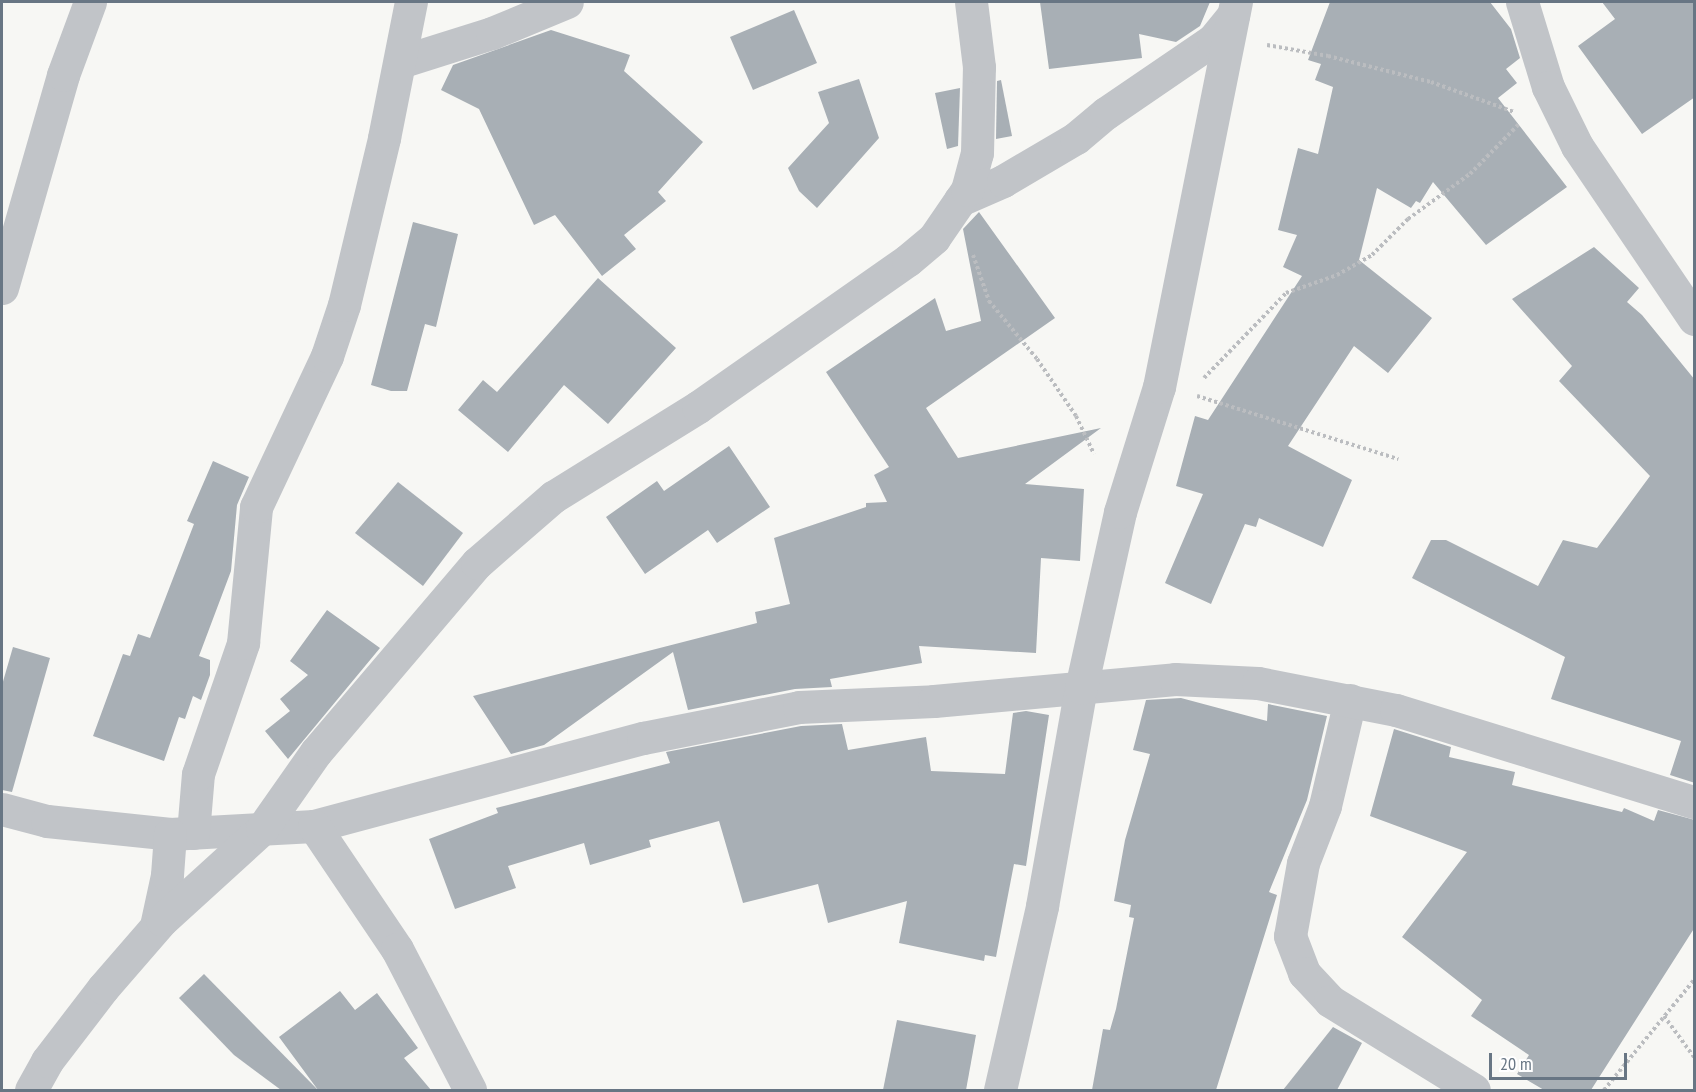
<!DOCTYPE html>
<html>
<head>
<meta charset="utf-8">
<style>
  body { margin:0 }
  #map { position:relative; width:1696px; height:1092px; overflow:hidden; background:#f7f7f4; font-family:"PT Sans Narrow",sans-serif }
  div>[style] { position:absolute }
  .building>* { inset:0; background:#a8afb5 }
  .path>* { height:4px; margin-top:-2px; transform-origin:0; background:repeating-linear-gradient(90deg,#bbbdc0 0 3px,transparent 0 6px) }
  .minor>* { height:33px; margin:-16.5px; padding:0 16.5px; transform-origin:16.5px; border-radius:16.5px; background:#c1c4c8 }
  span { translate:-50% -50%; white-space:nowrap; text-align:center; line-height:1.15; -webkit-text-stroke:6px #fff; paint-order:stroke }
  .frame { position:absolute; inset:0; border:3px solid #687684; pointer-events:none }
  .scale { position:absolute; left:1489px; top:1053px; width:138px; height:27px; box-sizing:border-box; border:3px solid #687684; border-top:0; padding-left:8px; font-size:18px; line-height:21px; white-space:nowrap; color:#687684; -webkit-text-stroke:4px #fff; paint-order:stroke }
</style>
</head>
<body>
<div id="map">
  <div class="building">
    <i style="clip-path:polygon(1040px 2px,1210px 2px,1200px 26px,1176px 42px,1139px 34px,1142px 58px,1049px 69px)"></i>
    <i style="clip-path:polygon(1330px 2px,1490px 2px,1511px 29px,1520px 58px,1506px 69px,1517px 83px,1498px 98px,1567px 187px,1486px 245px,1433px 182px,1420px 203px,1416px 201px,1411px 208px,1377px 188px,1359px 260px,1432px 318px,1388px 373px,1354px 346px,1288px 446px,1352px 480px,1323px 547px,1259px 518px,1256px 527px,1245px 524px,1211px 604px,1165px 583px,1203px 494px,1176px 486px,1195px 416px,1208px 420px,1302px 276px,1283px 267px,1297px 235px,1278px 230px,1298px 148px,1318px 154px,1333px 87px,1315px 80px,1321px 64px,1308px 60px)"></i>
    <i style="clip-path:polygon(1602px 2px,1695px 2px,1695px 97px,1642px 134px,1578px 46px,1615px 19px)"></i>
    <i style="clip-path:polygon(794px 10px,817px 63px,753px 90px,730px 37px)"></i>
    <i style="clip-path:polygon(551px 30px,630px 55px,624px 71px,703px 142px,658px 192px,666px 201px,624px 235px,636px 249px,602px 276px,555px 215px,534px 225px,479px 109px,441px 90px,453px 65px)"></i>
    <i style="clip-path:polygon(859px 79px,879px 138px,817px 208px,799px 191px,788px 168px,829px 123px,818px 92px)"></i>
    <i style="clip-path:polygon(1001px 80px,1012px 136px,996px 139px,997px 81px)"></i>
    <i style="clip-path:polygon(960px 88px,958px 146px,947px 149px,935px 93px)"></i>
    <i style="clip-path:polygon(979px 212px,1055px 318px,926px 408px,958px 458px,1101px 428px,1025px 484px,1084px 489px,1080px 561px,1041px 558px,1036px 653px,919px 646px,922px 663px,830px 679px,832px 687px,795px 689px,688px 710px,673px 652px,544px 745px,511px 754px,473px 696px,757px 623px,755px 612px,790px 604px,774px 538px,866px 507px,866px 503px,887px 502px,874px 475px,889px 467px,826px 372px,935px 298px,946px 331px,981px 321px,963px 229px)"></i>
    <i style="clip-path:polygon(413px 222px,458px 234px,436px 327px,425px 324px,407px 391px,391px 391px,371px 385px)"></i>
    <i style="clip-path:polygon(1594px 247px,1639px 288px,1627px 302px,1642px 315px,1695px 380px,1695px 783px,1670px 775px,1681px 741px,1551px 699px,1565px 657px,1412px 578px,1431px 540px,1446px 540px,1538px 586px,1563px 540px,1597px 548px,1650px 476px,1559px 381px,1572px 366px,1512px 299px)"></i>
    <i style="clip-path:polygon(598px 278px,676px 348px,608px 424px,564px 385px,508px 452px,458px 410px,483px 380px,497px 392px)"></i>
    <i style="clip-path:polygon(729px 446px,770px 507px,717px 543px,708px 530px,645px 574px,606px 517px,657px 481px,664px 491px)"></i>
    <i style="clip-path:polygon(213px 461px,249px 477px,237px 505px,231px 571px,199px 656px,210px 660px,210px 675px,201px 700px,193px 696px,185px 719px,179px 717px,164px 761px,93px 736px,123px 654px,130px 656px,138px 634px,150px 638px,194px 524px,187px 521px)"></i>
    <i style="clip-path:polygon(398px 482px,463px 533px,423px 586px,355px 533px)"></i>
    <i style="clip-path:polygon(327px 610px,380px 648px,288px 759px,265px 731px,290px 711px,280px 699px,308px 675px,290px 661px)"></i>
    <i style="clip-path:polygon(13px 647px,50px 658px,12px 792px,2px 790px,2px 685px)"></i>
    <i style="clip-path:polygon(1181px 698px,1267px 721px,1268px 704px,1327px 716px,1307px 800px,1269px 892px,1277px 895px,1216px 1090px,1092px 1090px,1103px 1029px,1110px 1030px,1116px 1009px,1134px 918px,1129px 917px,1131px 905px,1114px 901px,1125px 840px,1150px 754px,1133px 750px,1146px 700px)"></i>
    <i style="clip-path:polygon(1026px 711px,1049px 715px,1026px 866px,1014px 864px,996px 957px,985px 955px,984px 961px,899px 943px,907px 901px,828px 923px,818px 884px,743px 903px,719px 821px,649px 840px,651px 847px,590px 865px,584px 843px,508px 866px,516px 888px,455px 909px,429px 839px,498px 813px,496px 808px,670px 763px,666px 752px,801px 726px,842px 724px,848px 750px,926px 737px,931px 771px,1005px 774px,1013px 713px)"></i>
    <i style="clip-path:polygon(1394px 729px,1451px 747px,1449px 757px,1515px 772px,1512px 785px,1622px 812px,1624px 808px,1654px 821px,1658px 810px,1695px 820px,1695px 927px,1591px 1090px,1544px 1090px,1517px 1074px,1529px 1055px,1471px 1016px,1482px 1000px,1402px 937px,1467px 852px,1370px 816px)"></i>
    <i style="clip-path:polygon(204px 974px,318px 1090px,281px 1090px,234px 1055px,179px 998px)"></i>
    <i style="clip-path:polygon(340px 991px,355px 1010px,377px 993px,418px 1048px,404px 1058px,431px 1090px,318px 1090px,279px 1037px)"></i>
    <i style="clip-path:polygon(897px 1020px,976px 1035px,966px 1090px,883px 1090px)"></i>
    <i style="clip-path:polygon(1333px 1027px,1362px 1043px,1337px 1090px,1283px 1090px)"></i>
  </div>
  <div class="path">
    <i style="left:1267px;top:45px;width:62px;rotate:10.2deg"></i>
    <i style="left:1328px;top:56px;width:106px;rotate:14.2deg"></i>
    <i style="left:1431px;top:82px;width:88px;rotate:19.9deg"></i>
    <i style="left:973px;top:255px;width:49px;rotate:70.8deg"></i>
    <i style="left:989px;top:301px;width:75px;rotate:50.4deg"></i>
    <i style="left:1037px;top:359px;width:69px;rotate:55.6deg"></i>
    <i style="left:1076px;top:416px;width:42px;rotate:64.7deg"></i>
    <i style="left:1204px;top:378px;width:118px;rotate:-46deg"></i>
    <i style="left:1286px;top:293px;width:54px;rotate:-19.4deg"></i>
    <i style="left:1337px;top:275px;width:40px;rotate:-29.7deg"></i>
    <i style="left:1372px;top:255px;width:51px;rotate:-45deg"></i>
    <i style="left:1408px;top:219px;width:77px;rotate:-36deg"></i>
    <i style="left:1470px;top:174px;width:71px;rotate:-45.6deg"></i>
    <i style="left:1197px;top:396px;width:211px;rotate:17.4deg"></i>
    <i style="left:1664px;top:1016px;width:51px;rotate:53.8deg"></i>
    <i style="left:1604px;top:1090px;width:142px;rotate:-50.7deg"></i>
  </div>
  <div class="minor">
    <i style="left:1522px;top:2px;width:89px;rotate:73deg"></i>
    <i style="left:1548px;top:87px;width:66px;rotate:63.8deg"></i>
    <i style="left:1577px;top:146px;width:209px;rotate:55.9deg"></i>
    <i style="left:400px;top:62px;width:96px;rotate:-17.5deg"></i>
    <i style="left:492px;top:33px;width:81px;rotate:-22.5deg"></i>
    <i style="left:960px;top:200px;width:47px;rotate:-23.8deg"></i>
    <i style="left:1003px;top:181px;width:85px;rotate:-30.5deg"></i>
    <i style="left:1076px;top:138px;width:39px;rotate:-40deg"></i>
    <i style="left:1106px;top:113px;width:130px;rotate:-34.3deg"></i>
    <i style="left:1213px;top:40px;width:32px;rotate:-51deg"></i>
    <i style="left:2px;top:288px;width:222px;rotate:-74deg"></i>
    <i style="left:63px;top:75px;width:78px;rotate:-69.7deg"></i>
    <i style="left:1350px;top:700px;width:109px;rotate:103.3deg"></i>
    <i style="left:1325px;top:806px;width:61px;rotate:111.1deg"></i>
    <i style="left:1303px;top:863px;width:74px;rotate:100.1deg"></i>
    <i style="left:1290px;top:936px;width:40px;rotate:69deg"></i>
    <i style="left:1304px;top:973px;width:38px;rotate:47deg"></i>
    <i style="left:1330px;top:1001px;width:169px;rotate:31.7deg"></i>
    <i style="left:2px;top:809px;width:47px;rotate:14.9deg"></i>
    <i style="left:47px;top:821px;width:124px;rotate:6deg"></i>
    <i style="left:170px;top:834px;width:144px;rotate:-3.2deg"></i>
    <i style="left:314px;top:826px;width:341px;rotate:-15deg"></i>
    <i style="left:643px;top:738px;width:159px;rotate:-11.2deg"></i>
    <i style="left:799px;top:707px;width:135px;rotate:-2.5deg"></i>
    <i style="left:934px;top:701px;width:242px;rotate:-5.2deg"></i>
    <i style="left:1175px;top:679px;width:83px;rotate:2.8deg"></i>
    <i style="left:1258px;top:683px;width:141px;rotate:11.1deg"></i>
    <i style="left:1396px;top:710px;width:312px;rotate:17.2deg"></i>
    <i style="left:314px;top:826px;width:148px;rotate:56deg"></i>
    <i style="left:397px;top:949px;width:159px;rotate:62.6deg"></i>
    <i style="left:193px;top:833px;width:59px;rotate:-85.2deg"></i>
    <i style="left:198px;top:774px;width:139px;rotate:-71deg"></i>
    <i style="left:243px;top:643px;width:137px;rotate:-84.5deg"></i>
    <i style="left:256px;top:507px;width:167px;rotate:-64.8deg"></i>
    <i style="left:327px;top:356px;width:54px;rotate:-71.6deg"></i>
    <i style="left:344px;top:305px;width:172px;rotate:-76.5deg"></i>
    <i style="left:384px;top:138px;width:139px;rotate:-78.8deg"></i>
    <i style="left:156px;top:926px;width:52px;rotate:-77.8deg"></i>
    <i style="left:167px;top:875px;width:41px;rotate:-85.8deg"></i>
    <i style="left:31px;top:1090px;width:33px;rotate:-61deg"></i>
    <i style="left:47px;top:1061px;width:92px;rotate:-52.5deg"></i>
    <i style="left:103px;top:988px;width:90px;rotate:-49.1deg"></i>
    <i style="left:162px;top:920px;width:135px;rotate:-42.3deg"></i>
    <i style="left:262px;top:829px;width:94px;rotate:-55deg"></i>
    <i style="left:316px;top:752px;width:248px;rotate:-49.6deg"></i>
    <i style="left:477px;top:563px;width:101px;rotate:-41deg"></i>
    <i style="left:553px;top:497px;width:171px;rotate:-31.8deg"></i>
    <i style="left:698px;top:407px;width:256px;rotate:-35deg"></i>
    <i style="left:908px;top:260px;width:34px;rotate:-40deg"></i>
    <i style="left:934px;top:238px;width:58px;rotate:-55.5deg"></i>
    <i style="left:967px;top:190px;width:38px;rotate:-75deg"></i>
    <i style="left:977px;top:153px;width:86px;rotate:-88.7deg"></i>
    <i style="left:979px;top:67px;width:65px;rotate:-97deg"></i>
    <i style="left:1000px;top:1090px;width:189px;rotate:-77.1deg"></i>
    <i style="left:1042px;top:906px;width:221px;rotate:-79.9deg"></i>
    <i style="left:1081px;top:688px;width:180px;rotate:-77.5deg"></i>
    <i style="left:1120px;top:512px;width:131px;rotate:-72.7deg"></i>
    <i style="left:1159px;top:387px;width:393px;rotate:-78.7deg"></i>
  </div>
  <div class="frame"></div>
  <div class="scale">20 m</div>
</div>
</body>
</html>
